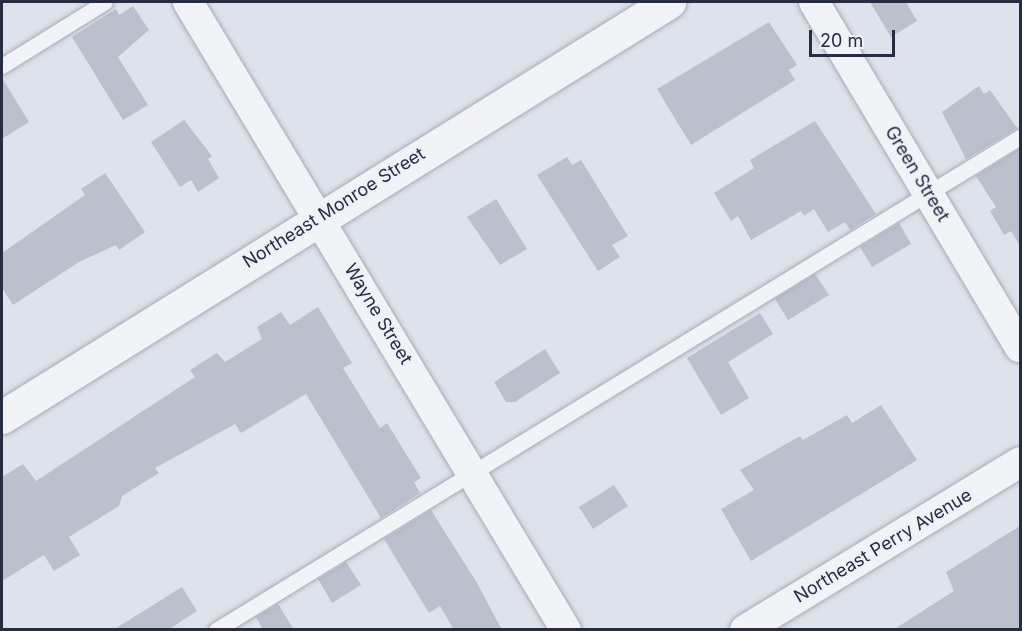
<!DOCTYPE html>
<html>
<head>
<meta charset="utf-8">
<style>
  body { margin:0 }
  #map { position:relative; width:1022px; height:631px; overflow:hidden; background:#dee2ea; font-family:Inter,sans-serif }
  div>[style] { position:absolute }
  .building>* { inset:0; background:#bbc0cd }
  .roads { filter:drop-shadow(0 0 2px #a7acb8) drop-shadow(0 0 2px #a7acb8) }
  .service>* { height:15px; margin:-7.5px; padding:0 7.5px; transform-origin:7.5px; border-radius:7.5px; background:#f2f3f7 }
  .minor>* { height:30px; margin:-15px; padding:0 15px; transform-origin:15px; border-radius:15px; background:#f2f3f7 }
  .tertiary>* { height:33px; margin:-16.5px; padding:0 16.5px; transform-origin:16.5px; border-radius:16.5px; background:#f2f3f7 }
  span { translate:-50% -50%; white-space:nowrap; text-align:center; line-height:1.15; -webkit-text-stroke:5px #eef1f7; paint-order:stroke }
  .street-label { font-size:18px; color:#262d42 }
  .frame { position:absolute; inset:0; border:3px solid #262d42; pointer-events:none }
  .scale { position:absolute; left:809px; top:30px; width:86px; height:27px; box-sizing:border-box; border:3px solid #262d42; border-top:0; padding-left:8px; font-size:18px; line-height:21px; white-space:nowrap; color:#262d42; -webkit-text-stroke:4px #eef1f7; paint-order:stroke }
</style>
</head>
<body>
<div id="map">
  <div class="building">
    <i style="clip-path:polygon(870px 2px,906px 2px,917px 21px,891px 37px)"></i>
    <i style="clip-path:polygon(133px 6px,149px 30px,118px 57px,148px 105px,123px 120px,72px 37px,116px 9px,119px 15px)"></i>
    <i style="clip-path:polygon(769px 22px,797px 65px,789px 70px,795px 80px,691px 145px,657px 89px)"></i>
    <i style="clip-path:polygon(2px 78px,29px 122px,2px 139px)"></i>
    <i style="clip-path:polygon(979px 86px,984px 94px,990px 90px,1017px 128px,966px 159px,942px 112px)"></i>
    <i style="clip-path:polygon(184px 120px,212px 156px,208px 159px,219px 178px,198px 192px,191px 180px,180px 187px,151px 142px)"></i>
    <i style="clip-path:polygon(815px 121px,876px 214px,850px 230px,845px 222px,828px 232px,814px 209px,804px 216px,801px 211px,751px 240px,738px 216px,731px 221px,714px 193px,754px 168px,750px 160px)"></i>
    <i style="clip-path:polygon(1020px 148px,1020px 246px,1011px 231px,1004px 235px,990px 211px,996px 207px,976px 176px)"></i>
    <i style="clip-path:polygon(567px 157px,572px 165px,581px 160px,628px 236px,612px 245px,620px 257px,598px 271px,537px 175px)"></i>
    <i style="clip-path:polygon(105px 173px,145px 232px,119px 250px,116px 245px,79px 262px,13px 305px,2px 288px,2px 253px,85px 195px,81px 189px)"></i>
    <i style="clip-path:polygon(496px 199px,527px 249px,500px 265px,467px 217px)"></i>
    <i style="clip-path:polygon(899px 223px,911px 244px,872px 267px,860px 247px)"></i>
    <i style="clip-path:polygon(815px 274px,829px 295px,788px 320px,775px 299px)"></i>
    <i style="clip-path:polygon(318px 307px,352px 363px,343px 368px,380px 428px,387px 423px,421px 478px,414px 482px,420px 493px,381px 518px,306px 394px,241px 433px,235px 424px,155px 468px,159px 473px,122px 496px,119px 506px,69px 537px,80px 555px,54px 571px,44px 555px,2px 581px,2px 477px,23px 464px,36px 481px,195px 377px,190px 370px,217px 353px,225px 362px,262px 339px,257px 327px,281px 312px,290px 325px)"></i>
    <i style="clip-path:polygon(760px 313px,773px 334px,728px 362px,749px 398px,721px 415px,687px 358px)"></i>
    <i style="clip-path:polygon(545px 349px,560px 373px,515px 402px,506px 402px,494px 382px)"></i>
    <i style="clip-path:polygon(881px 405px,917px 460px,751px 561px,721px 509px,754px 490px,740px 470px,800px 436px,803px 440px,847px 415px,852px 423px)"></i>
    <i style="clip-path:polygon(614px 485px,628px 506px,593px 529px,579px 507px)"></i>
    <i style="clip-path:polygon(431px 510px,477px 583px,502px 630px,454px 630px,440px 606px,429px 613px,384px 539px)"></i>
    <i style="clip-path:polygon(1020px 526px,1020px 630px,893px 630px,954px 591px,946px 572px)"></i>
    <i style="clip-path:polygon(346px 562px,361px 585px,332px 603px,318px 579px)"></i>
    <i style="clip-path:polygon(182px 587px,197px 611px,168px 630px,113px 630px)"></i>
    <i style="clip-path:polygon(278px 604px,294px 630px,263px 630px,256px 617px)"></i>
  </div>
  <div class="roads">
    <div class="service">
      <i style="left:2px;top:66px;width:121px;rotate:-31.9deg"></i>
      <i style="left:216px;top:630px;width:943px;rotate:-31.52deg"></i>
    </div>
    <div class="minor">
      <i style="left:188px;top:2px;width:733px;rotate:58.96deg"></i>
      <i style="left:814px;top:2px;width:402px;rotate:59.2deg"></i>
      <i style="left:745px;top:630px;width:322px;rotate:-31.4deg"></i>
    </div>
    <div class="tertiary">
      <i style="left:2px;top:417px;width:786px;rotate:-31.89deg"></i>
    </div>
  </div>
  <div class="street-label">
    <span style="left:917px;top:174px;rotate:59deg">Green Street</span>
    <span style="left:334px;top:208px;rotate:-32deg">Northeast Monroe Street</span>
    <span style="left:378px;top:314px;rotate:59deg">Wayne Street</span>
    <span style="left:883px;top:546px;rotate:-31deg">Northeast Perry Avenue</span>
  </div>
  <div class="frame"></div>
  <div class="scale">20 m</div>
</div>
</body>
</html>
